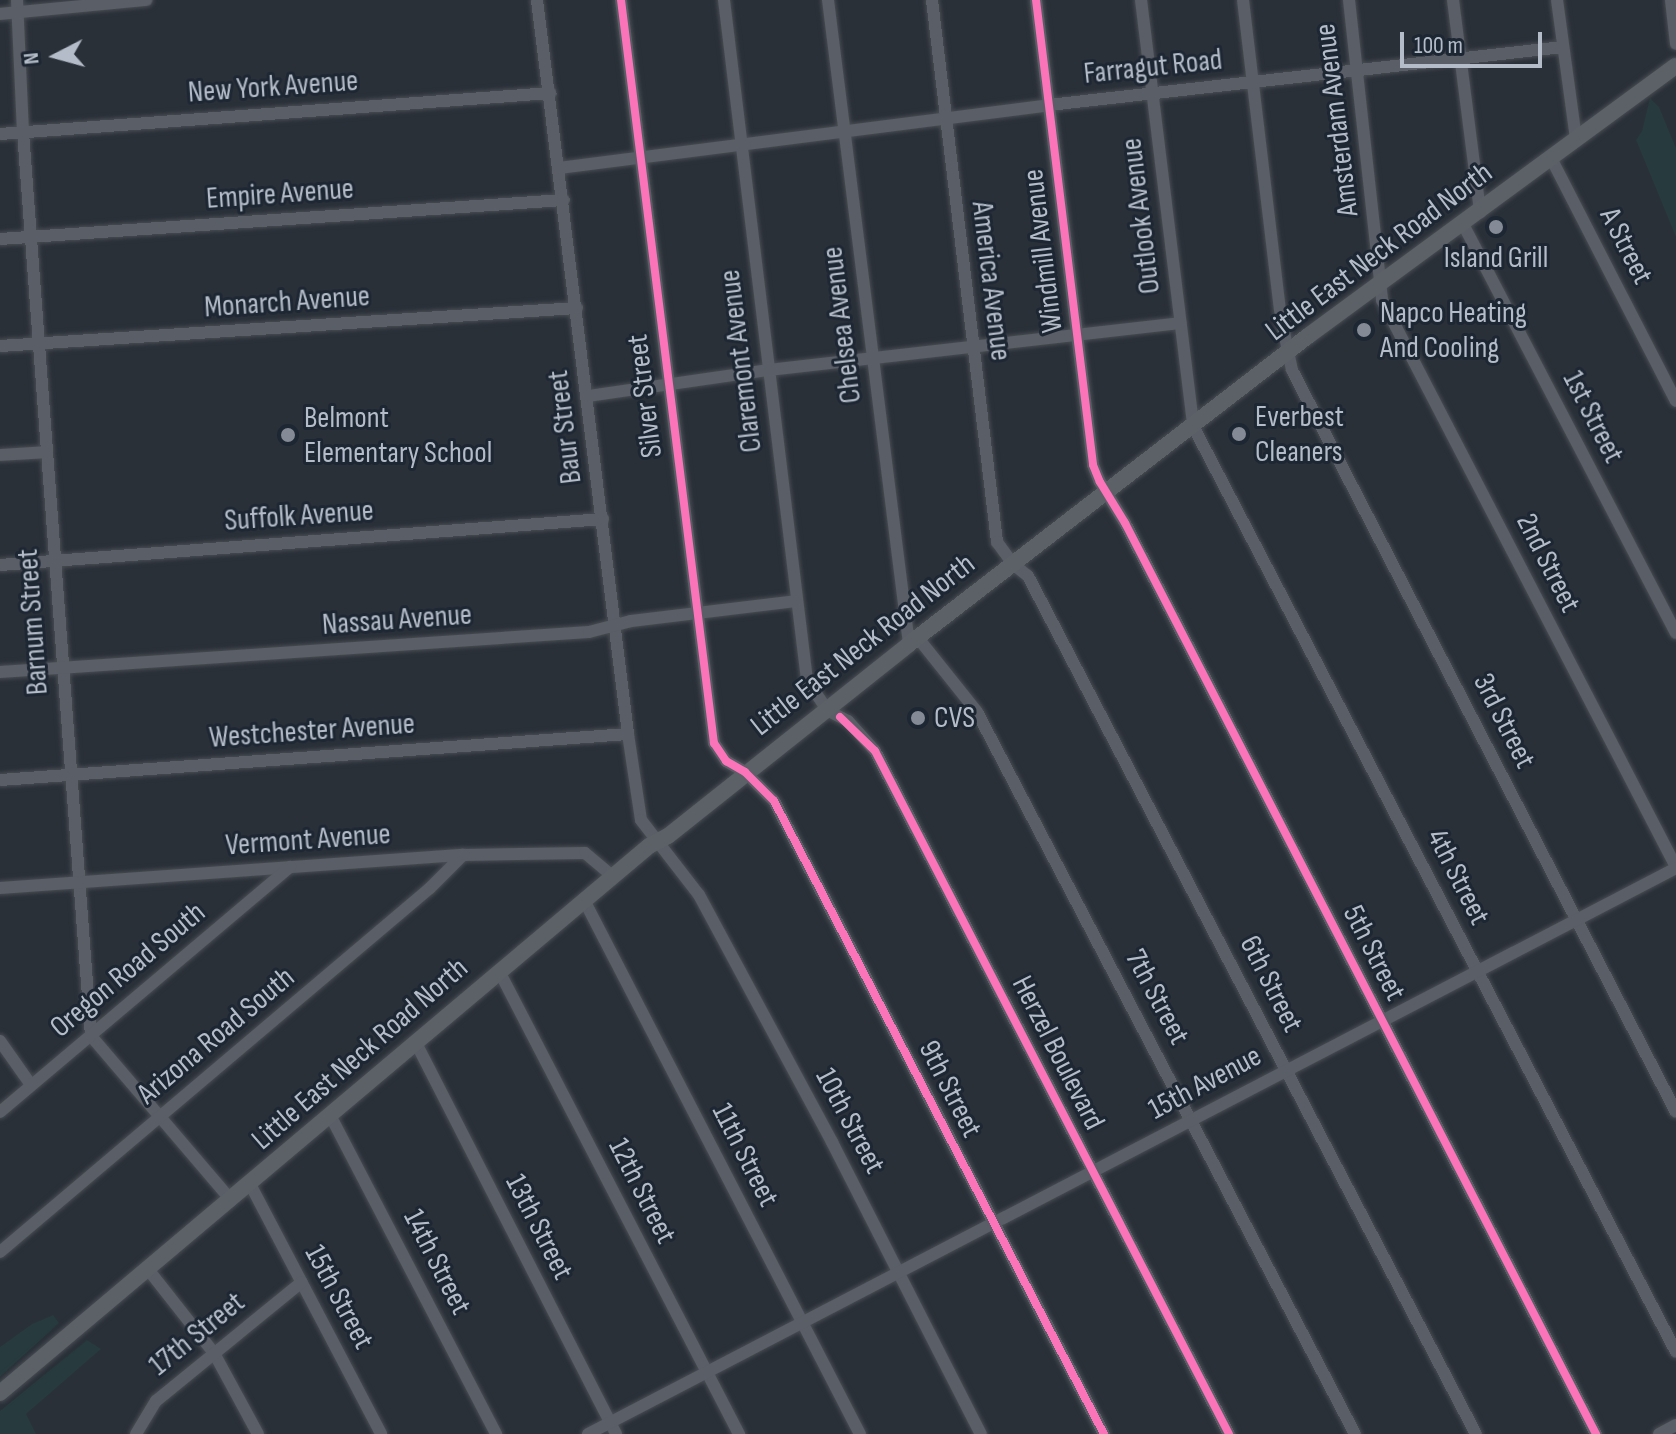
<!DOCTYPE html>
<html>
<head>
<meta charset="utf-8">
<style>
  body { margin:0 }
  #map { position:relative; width:1676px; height:1434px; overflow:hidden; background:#2a3038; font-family:"Sofia Sans Condensed",sans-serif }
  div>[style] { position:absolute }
  .green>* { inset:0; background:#273a3e }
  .roads { filter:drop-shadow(0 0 2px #484c53) drop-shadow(0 0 2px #484c53) }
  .minor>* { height:12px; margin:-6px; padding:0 6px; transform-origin:6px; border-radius:6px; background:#5a5e66 }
  .major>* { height:16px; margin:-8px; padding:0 8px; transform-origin:8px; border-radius:8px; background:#5c6168 }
  .cycleway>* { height:8px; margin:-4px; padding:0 4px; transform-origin:4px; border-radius:4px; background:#fb73b8 }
  .dots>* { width:22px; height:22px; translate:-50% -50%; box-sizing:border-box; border:4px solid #1d2633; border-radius:50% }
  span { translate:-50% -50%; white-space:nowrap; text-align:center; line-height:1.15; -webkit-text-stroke:6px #1d2633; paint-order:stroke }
  .street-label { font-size:30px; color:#b4bcc9 }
  .poi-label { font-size:30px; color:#b4bcc9 }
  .left { translate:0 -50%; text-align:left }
  .north { position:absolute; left:16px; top:16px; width:80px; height:80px; -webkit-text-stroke:6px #1d2633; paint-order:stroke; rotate:264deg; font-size:22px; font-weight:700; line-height:32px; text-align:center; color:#b4bcc9 }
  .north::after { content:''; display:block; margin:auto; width:28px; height:36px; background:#b4bcc9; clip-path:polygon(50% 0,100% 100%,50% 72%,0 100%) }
  .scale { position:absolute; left:1400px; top:32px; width:142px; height:36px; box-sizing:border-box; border:4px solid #b4bcc9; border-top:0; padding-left:10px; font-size:24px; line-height:28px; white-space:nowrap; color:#b4bcc9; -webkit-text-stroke:6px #1d2633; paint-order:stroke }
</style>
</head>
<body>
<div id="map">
  <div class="green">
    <i style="clip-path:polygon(1650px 98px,1659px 107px,1676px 148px,1676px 237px,1636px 140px,1642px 131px)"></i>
    <i style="clip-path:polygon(53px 1315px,59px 1323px,0 1377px,0 1347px,32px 1324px)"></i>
    <i style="clip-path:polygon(87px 1340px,101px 1349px,26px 1414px,36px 1434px,0 1434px,0 1411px)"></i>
  </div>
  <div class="roads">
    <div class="minor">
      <i style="left:17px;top:0;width:132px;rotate:87.4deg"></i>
      <i style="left:23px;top:132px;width:907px;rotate:85.7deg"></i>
      <i style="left:91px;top:1036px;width:216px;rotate:49.5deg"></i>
      <i style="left:537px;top:0;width:740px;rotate:82.93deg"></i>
      <i style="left:628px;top:734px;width:87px;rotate:81.4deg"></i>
      <i style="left:641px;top:820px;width:95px;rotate:52.3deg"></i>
      <i style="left:699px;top:895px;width:281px;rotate:61.7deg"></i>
      <i style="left:832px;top:1142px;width:328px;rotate:63deg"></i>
      <i style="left:621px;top:0;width:749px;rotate:82.87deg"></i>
      <i style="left:714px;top:743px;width:22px;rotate:56deg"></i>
      <i style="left:726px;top:761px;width:22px;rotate:30deg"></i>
      <i style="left:745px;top:772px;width:41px;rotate:45deg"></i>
      <i style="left:774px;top:801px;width:714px;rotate:62.47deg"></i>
      <i style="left:724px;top:0;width:685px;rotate:83.04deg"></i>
      <i style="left:807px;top:680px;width:36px;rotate:56deg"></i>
      <i style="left:827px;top:710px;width:24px;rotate:28deg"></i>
      <i style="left:848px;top:721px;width:40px;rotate:48deg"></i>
      <i style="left:875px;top:751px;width:769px;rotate:62.6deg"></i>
      <i style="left:828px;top:0;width:649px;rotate:82.83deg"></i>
      <i style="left:932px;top:0;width:546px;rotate:83.16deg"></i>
      <i style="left:997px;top:542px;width:27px;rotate:54deg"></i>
      <i style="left:1013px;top:564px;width:19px;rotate:39deg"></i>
      <i style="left:1028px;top:576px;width:968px;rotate:62.43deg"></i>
      <i style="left:1036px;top:0;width:468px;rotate:83deg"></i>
      <i style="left:1093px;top:465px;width:18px;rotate:68deg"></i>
      <i style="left:1100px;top:482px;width:48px;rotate:58.6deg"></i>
      <i style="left:1125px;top:523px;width:1026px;rotate:62.66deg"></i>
      <i style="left:1141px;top:0;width:429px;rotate:83deg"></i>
      <i style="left:1193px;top:426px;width:1044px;rotate:62.45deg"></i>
      <i style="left:1243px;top:0;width:320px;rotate:83.2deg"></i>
      <i style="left:1281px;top:318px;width:53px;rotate:78.1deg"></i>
      <i style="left:1292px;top:370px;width:835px;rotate:62.64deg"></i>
      <i style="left:1349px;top:0;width:302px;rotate:83.7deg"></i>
      <i style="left:1382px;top:300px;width:639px;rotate:62.59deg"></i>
      <i style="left:1453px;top:0;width:214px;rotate:82.7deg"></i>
      <i style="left:1557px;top:0;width:139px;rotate:82.2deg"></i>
      <i style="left:1671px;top:0;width:44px;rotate:83.5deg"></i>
      <i style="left:0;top:14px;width:147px;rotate:-5.5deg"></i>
      <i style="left:0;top:134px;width:552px;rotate:-4.26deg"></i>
      <i style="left:1551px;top:158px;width:273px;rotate:62.8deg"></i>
      <i style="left:559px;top:168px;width:494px;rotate:-7.3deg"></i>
      <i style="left:1049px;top:105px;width:517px;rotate:-6.44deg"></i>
      <i style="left:1463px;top:224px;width:461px;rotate:62.5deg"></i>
      <i style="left:0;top:239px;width:565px;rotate:-3.96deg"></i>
      <i style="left:0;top:346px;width:578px;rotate:-3.77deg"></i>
      <i style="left:588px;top:396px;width:182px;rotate:-8.2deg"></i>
      <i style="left:768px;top:370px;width:415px;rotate:-6.5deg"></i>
      <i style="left:0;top:455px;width:46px;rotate:-3.7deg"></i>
      <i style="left:0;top:565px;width:605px;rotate:-4.36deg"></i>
      <i style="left:918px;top:638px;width:95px;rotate:51.4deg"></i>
      <i style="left:977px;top:712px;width:815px;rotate:62.37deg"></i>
      <i style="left:0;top:672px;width:590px;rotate:-3.89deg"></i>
      <i style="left:589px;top:632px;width:43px;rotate:-14.7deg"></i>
      <i style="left:631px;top:621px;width:166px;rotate:-6.9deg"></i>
      <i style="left:0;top:780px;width:630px;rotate:-4.19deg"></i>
      <i style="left:0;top:888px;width:464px;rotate:-4.1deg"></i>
      <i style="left:463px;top:855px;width:122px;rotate:-0.9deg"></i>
      <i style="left:585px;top:853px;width:35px;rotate:40deg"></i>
      <i style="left:584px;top:900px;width:601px;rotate:62.67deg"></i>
      <i style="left:499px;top:971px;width:522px;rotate:62.6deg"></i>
      <i style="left:0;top:1041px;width:54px;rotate:54.8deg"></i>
      <i style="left:416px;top:1043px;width:439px;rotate:62.9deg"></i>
      <i style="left:0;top:1112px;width:380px;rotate:-40.2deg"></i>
      <i style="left:330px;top:1115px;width:360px;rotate:62.5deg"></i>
      <i style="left:250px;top:1184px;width:282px;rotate:62.3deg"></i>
      <i style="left:0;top:1252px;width:563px;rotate:-40.25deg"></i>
      <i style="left:430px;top:888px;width:47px;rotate:-45deg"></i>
      <i style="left:147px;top:1268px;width:108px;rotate:51.8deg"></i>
      <i style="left:214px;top:1353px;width:92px;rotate:61.5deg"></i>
      <i style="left:136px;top:1434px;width:39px;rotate:-59deg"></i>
      <i style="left:156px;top:1401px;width:188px;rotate:-39.2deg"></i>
      <i style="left:588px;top:1434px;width:1226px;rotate:-27.48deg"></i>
      <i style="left:1659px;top:1434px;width:19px;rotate:-28deg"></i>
    </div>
    <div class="major">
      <i style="left:0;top:1393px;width:849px;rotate:-40.13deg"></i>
      <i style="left:649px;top:846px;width:21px;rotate:-28deg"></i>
      <i style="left:668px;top:836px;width:308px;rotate:-38.5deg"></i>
      <i style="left:909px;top:644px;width:504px;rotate:-37.67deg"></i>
      <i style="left:1308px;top:336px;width:456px;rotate:-36.3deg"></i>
    </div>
  </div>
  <div class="cycleway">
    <i style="left:621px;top:0;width:749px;rotate:82.87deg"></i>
    <i style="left:714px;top:743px;width:22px;rotate:56deg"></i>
    <i style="left:726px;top:761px;width:22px;rotate:30deg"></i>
    <i style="left:745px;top:772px;width:41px;rotate:45deg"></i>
    <i style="left:774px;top:801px;width:714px;rotate:62.47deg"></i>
    <i style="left:1036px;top:0;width:468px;rotate:83deg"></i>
    <i style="left:1093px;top:465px;width:18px;rotate:68deg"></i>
    <i style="left:1100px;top:482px;width:48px;rotate:58.6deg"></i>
    <i style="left:1125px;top:523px;width:1026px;rotate:62.66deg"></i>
    <i style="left:840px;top:717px;width:49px;rotate:44.2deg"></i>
    <i style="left:875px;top:751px;width:769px;rotate:62.6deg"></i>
  </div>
  <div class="dots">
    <i style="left:1496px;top:227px;background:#848b96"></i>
    <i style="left:1364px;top:330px;background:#848b96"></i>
    <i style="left:1239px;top:434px;background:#848b96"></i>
    <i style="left:288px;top:435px;background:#848b96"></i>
    <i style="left:918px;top:718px;background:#848b96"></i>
  </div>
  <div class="street-label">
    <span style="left:1153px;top:67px;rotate:-6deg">Farragut Road</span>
    <span style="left:273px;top:87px;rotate:-4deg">New York Avenue</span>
    <span style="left:1337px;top:120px;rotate:-97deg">Amsterdam Avenue</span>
    <span style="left:280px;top:194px;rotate:-4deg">Empire Avenue</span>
    <span style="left:1141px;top:216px;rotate:-97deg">Outlook Avenue</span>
    <span style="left:1626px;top:246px;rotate:63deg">A Street</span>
    <span style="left:1043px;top:251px;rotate:-97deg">Windmill Avenue</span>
    <span style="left:1379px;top:252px;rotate:-37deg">Little East Neck Road North</span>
    <span style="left:991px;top:281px;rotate:83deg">America Avenue</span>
    <span style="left:287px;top:302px;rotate:-4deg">Monarch Avenue</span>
    <span style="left:842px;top:325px;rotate:-97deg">Chelsea Avenue</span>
    <span style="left:741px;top:361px;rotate:-97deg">Claremont Avenue</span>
    <span style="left:645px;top:396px;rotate:-97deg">Silver Street</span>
    <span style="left:1593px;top:417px;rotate:63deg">1st Street</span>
    <span style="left:565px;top:427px;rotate:-97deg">Baur Street</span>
    <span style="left:299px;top:516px;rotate:-4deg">Suffolk Avenue</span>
    <span style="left:1548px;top:563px;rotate:63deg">2nd Street</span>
    <span style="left:397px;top:620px;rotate:-4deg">Nassau Avenue</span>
    <span style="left:33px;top:622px;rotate:-94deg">Barnum Street</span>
    <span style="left:863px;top:645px;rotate:-38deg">Little East Neck Road North</span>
    <span style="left:1504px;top:721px;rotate:63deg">3rd Street</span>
    <span style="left:312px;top:731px;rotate:-4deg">Westchester Avenue</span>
    <span style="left:308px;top:840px;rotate:-4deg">Vermont Avenue</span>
    <span style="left:1458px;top:877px;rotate:63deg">4th Street</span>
    <span style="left:1374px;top:953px;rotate:63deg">5th Street</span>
    <span style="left:128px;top:970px;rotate:-40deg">Oregon Road South</span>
    <span style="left:1271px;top:984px;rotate:63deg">6th Street</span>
    <span style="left:1157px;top:997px;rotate:62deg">7th Street</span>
    <span style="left:216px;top:1036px;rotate:-40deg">Arizona Road South</span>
    <span style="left:1058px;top:1053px;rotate:63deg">Herzel Boulevard</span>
    <span style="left:360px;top:1054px;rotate:-41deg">Little East Neck Road North</span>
    <span style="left:1205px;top:1083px;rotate:-28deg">15th Avenue</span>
    <span style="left:950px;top:1089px;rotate:63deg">9th Street</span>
    <span style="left:850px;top:1121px;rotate:62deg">10th Street</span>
    <span style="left:745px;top:1155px;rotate:63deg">11th Street</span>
    <span style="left:642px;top:1191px;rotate:63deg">12th Street</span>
    <span style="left:539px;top:1227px;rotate:63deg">13th Street</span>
    <span style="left:437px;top:1262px;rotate:63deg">14th Street</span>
    <span style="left:339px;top:1297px;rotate:62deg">15th Street</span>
    <span style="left:197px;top:1334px;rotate:-39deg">17th Street</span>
  </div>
  <div class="poi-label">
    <span style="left:1496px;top:258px">Island Grill</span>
    <span class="left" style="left:1380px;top:330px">Napco Heating<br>And Cooling</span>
    <span class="left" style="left:1255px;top:434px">Everbest<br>Cleaners</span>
    <span class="left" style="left:304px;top:435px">Belmont<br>Elementary School</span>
    <span class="left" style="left:934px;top:718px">CVS</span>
  </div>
  <div class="north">N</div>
  <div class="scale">100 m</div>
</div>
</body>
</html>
